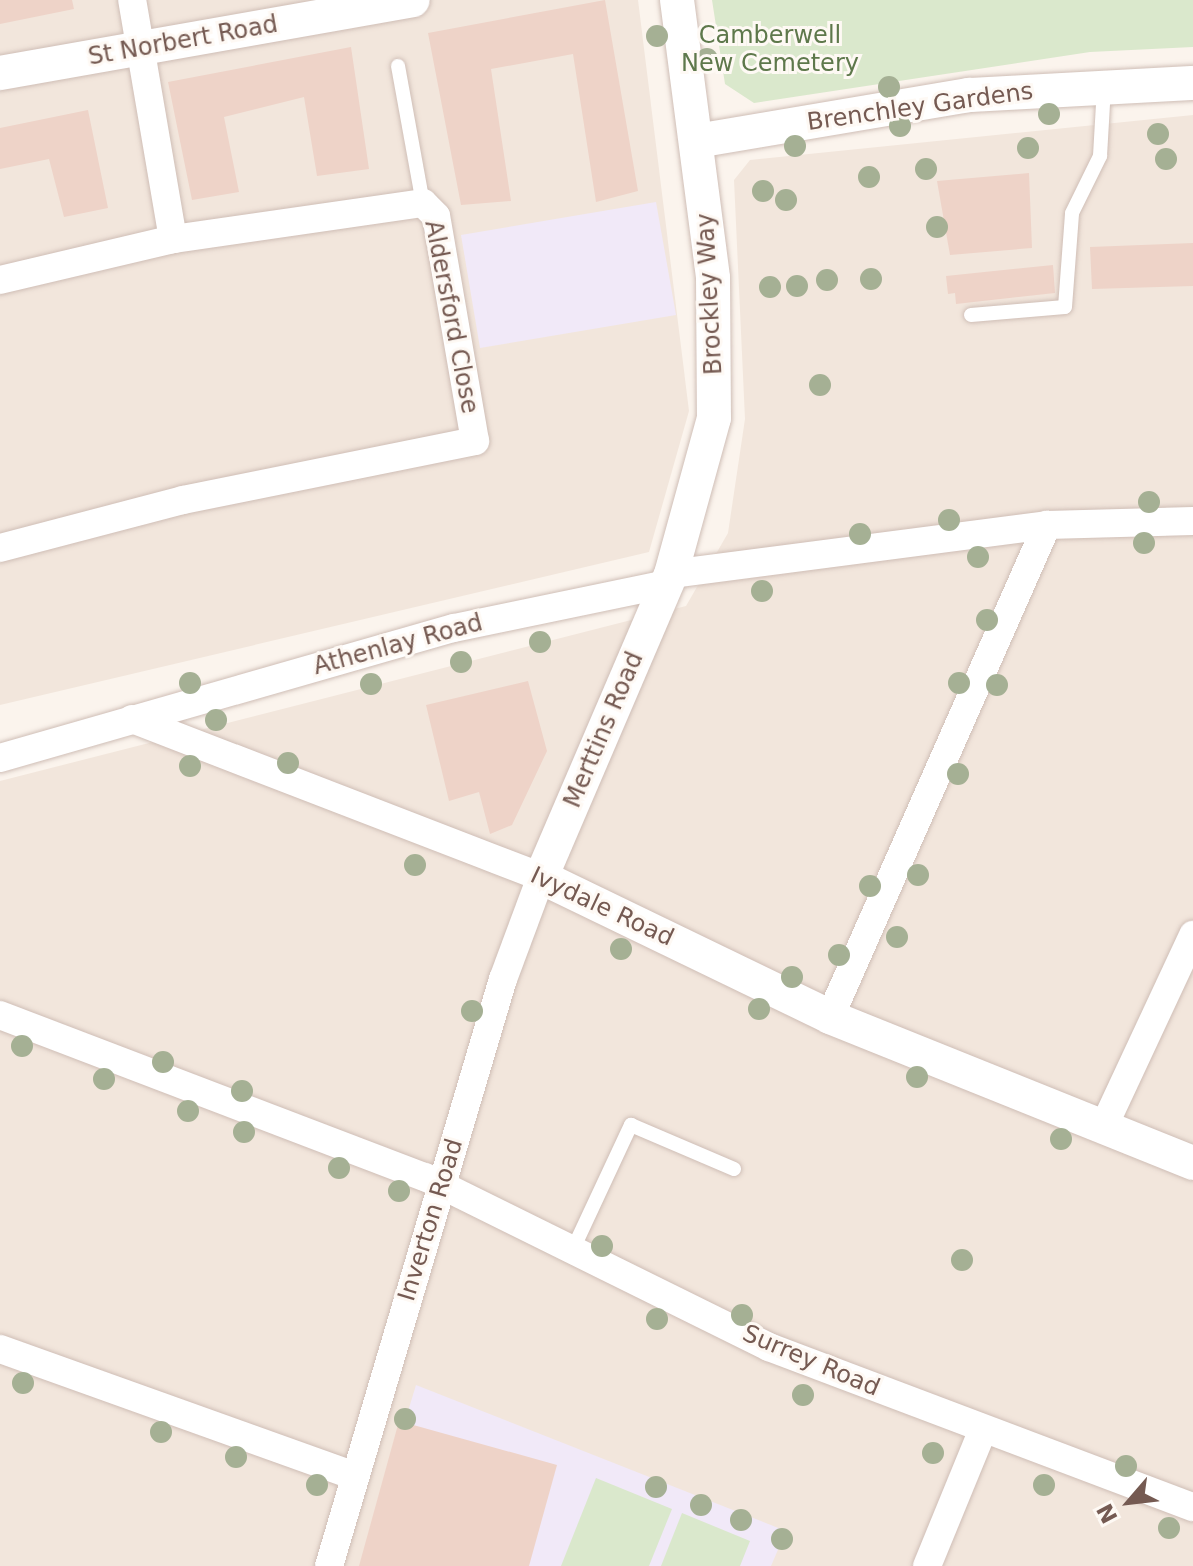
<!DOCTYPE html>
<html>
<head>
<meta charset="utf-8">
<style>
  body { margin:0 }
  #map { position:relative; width:1193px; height:1566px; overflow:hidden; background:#fbf4ed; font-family:"DejaVu Sans",sans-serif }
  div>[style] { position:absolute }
  .residential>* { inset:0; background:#f2e6dc }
  .education>* { inset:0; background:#f1e9f8 }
  .green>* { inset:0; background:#dae8cc }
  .building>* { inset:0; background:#eed3c8 }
  .roads { filter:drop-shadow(0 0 2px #cfbeb6) drop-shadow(0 0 2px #cfbeb6) }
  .service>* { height:14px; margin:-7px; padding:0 7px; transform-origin:7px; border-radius:7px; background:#fff }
  .minor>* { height:28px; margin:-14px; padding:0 14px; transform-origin:14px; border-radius:14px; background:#fff }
  .tertiary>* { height:34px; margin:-17px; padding:0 17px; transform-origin:17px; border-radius:17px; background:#fff }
  .trees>* { width:22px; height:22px; margin:-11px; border-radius:50%; background:#a5b094 }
  span { translate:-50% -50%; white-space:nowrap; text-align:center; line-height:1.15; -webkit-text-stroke:6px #fef9f4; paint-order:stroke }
  .park-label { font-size:24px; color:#5e784b }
  .street-label { font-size:24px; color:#755a52 }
  .north { position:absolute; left:1089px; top:1462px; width:80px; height:80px; -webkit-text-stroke:6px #fef9f4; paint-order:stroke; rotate:242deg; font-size:22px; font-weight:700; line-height:32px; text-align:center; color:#755a52 }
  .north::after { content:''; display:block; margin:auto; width:28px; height:36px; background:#755a52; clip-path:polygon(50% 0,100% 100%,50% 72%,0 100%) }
</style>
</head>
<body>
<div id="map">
  <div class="residential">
    <i style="clip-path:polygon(0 0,638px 0,689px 411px,649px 552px,0 705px)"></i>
    <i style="clip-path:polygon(1193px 115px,1193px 1566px,0 1566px,0 781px,686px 606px,728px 533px,745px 419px,734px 180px,750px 160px)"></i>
  </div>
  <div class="education">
    <i style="clip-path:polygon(656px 202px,676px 315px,480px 348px,461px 235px)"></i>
    <i style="clip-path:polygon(416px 1385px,786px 1531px,771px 1566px,361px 1566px)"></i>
  </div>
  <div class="green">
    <i style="clip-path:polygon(712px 0,1193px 0,1193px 47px,1090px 52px,754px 103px,725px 84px)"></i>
    <i style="clip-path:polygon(596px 1478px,672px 1509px,649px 1566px,561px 1566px)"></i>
    <i style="clip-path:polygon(682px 1513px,750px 1541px,740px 1566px,661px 1566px)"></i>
  </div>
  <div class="building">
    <i style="clip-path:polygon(0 0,72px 0,74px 9px,0 24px)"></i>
    <i style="clip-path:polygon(605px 0,638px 191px,596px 202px,573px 54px,491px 69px,511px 201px,461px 205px,428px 33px)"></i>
    <i style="clip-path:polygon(351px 47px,369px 169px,317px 176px,304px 97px,224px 117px,239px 192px,192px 200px,168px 82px)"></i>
    <i style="clip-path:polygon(88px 110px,108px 208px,64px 217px,49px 159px,0 169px,0 128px)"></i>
    <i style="clip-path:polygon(1029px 173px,1032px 248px,950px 255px,937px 181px)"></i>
    <i style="clip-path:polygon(1193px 243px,1193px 286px,1092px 289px,1090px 247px)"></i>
    <i style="clip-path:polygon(1053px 265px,1055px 293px,956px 304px,955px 293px,948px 294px,946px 276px)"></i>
    <i style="clip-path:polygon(528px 681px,547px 751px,512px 825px,490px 834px,479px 792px,449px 801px,426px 705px)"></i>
    <i style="clip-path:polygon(399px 1421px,557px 1465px,529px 1566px,359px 1566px)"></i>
  </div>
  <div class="roads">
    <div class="service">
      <i style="left:398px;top:66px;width:139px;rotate:79.7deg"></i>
      <i style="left:971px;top:315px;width:94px;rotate:-4.9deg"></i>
      <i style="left:1065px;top:307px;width:94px;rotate:-85.7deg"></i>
      <i style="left:1072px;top:213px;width:64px;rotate:-63.8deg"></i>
      <i style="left:1100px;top:156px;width:70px;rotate:-86.7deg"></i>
      <i style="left:574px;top:1247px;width:135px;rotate:-65deg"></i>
      <i style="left:631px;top:1125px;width:112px;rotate:23.1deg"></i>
    </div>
    <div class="minor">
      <i style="left:0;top:280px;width:178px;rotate:-13.3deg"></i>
      <i style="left:0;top:548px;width:189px;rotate:-14.7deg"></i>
      <i style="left:183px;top:500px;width:298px;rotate:-11.4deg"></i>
      <i style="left:475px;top:441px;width:228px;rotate:-99.8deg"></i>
      <i style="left:436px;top:216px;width:18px;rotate:-135deg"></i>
      <i style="left:423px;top:203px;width:253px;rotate:171.8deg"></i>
      <i style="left:173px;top:239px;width:242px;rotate:-99.7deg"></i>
      <i style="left:671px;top:574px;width:379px;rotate:-7.4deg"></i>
      <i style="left:1047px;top:525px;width:146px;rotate:-1.6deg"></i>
      <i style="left:132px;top:719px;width:438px;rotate:21.1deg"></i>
      <i style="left:541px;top:877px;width:109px;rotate:110.4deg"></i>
      <i style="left:503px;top:979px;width:612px;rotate:106.51deg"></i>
      <i style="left:0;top:758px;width:472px;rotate:-16deg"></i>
      <i style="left:454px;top:628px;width:217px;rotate:-11.7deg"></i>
      <i style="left:0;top:1015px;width:455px;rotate:20.9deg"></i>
      <i style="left:425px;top:1177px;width:384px;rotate:26.3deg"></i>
      <i style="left:769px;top:1347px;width:453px;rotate:20.7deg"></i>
      <i style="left:830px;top:1017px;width:538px;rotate:-66.2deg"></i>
      <i style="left:1104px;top:1126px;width:211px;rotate:-65deg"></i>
      <i style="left:0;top:1349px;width:377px;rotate:19.7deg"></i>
      <i style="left:927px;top:1566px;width:145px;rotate:-67.7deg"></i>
    </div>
    <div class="tertiary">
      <i style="left:677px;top:0;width:280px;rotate:82.6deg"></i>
      <i style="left:713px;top:278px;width:140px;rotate:89.6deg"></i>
      <i style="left:714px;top:418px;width:162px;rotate:105.4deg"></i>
      <i style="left:671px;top:574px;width:330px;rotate:113.2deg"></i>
      <i style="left:541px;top:877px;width:321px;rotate:25.8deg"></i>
      <i style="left:830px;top:1017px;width:391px;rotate:21.9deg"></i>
      <i style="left:0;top:73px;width:419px;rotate:-10deg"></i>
      <i style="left:697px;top:141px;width:276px;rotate:-9.6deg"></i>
      <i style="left:969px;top:95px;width:224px;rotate:-3.1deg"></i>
    </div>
  </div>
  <div class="trees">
    <i style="left:657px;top:36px"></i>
    <i style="left:707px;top:59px"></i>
    <i style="left:889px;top:87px"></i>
    <i style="left:1049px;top:114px"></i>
    <i style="left:900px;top:126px"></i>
    <i style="left:1158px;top:134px"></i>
    <i style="left:795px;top:146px"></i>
    <i style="left:1028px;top:148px"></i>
    <i style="left:1166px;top:159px"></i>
    <i style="left:926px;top:169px"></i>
    <i style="left:869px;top:177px"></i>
    <i style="left:763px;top:191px"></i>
    <i style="left:786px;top:200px"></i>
    <i style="left:937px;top:227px"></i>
    <i style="left:871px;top:279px"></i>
    <i style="left:827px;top:280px"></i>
    <i style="left:797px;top:286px"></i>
    <i style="left:770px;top:287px"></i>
    <i style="left:820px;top:385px"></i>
    <i style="left:1149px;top:502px"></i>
    <i style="left:949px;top:520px"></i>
    <i style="left:860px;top:534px"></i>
    <i style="left:1144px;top:543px"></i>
    <i style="left:978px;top:557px"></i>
    <i style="left:762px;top:591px"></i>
    <i style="left:987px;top:620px"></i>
    <i style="left:540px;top:642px"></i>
    <i style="left:461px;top:662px"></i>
    <i style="left:190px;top:683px"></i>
    <i style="left:959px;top:683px"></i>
    <i style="left:371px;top:684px"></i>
    <i style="left:997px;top:685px"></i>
    <i style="left:216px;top:720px"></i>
    <i style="left:288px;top:763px"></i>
    <i style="left:190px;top:766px"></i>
    <i style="left:958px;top:774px"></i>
    <i style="left:415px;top:865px"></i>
    <i style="left:918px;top:875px"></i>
    <i style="left:870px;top:886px"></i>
    <i style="left:897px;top:937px"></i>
    <i style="left:621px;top:949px"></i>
    <i style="left:839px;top:955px"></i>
    <i style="left:792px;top:977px"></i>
    <i style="left:759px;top:1009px"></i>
    <i style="left:472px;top:1011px"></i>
    <i style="left:22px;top:1046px"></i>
    <i style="left:163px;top:1062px"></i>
    <i style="left:917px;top:1077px"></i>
    <i style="left:104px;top:1079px"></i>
    <i style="left:242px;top:1091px"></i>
    <i style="left:188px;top:1111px"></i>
    <i style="left:244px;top:1132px"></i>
    <i style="left:1061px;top:1139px"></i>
    <i style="left:339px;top:1168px"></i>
    <i style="left:399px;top:1191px"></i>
    <i style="left:602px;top:1246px"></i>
    <i style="left:962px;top:1260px"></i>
    <i style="left:742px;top:1315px"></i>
    <i style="left:657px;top:1319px"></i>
    <i style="left:23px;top:1383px"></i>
    <i style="left:803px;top:1395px"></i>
    <i style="left:405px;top:1419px"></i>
    <i style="left:161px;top:1432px"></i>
    <i style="left:933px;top:1453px"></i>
    <i style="left:236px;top:1457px"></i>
    <i style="left:1126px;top:1466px"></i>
    <i style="left:317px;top:1485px"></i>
    <i style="left:1044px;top:1485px"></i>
    <i style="left:656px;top:1487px"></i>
    <i style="left:701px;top:1505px"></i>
    <i style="left:741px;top:1520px"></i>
    <i style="left:1169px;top:1528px"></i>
    <i style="left:782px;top:1539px"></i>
  </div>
  <div class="park-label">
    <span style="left:770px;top:50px">Camberwell<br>New Cemetery</span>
  </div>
  <div class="street-label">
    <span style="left:183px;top:41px;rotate:-10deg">St Norbert Road</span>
    <span style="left:920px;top:107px;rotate:-8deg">Brenchley Gardens</span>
    <span style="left:710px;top:294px;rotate:-93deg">Brockley Way</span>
    <span style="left:451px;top:317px;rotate:79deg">Aldersford Close</span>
    <span style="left:398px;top:645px;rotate:-15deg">Athenlay Road</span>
    <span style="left:604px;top:730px;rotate:-67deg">Merttins Road</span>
    <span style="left:602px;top:907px;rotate:25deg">Ivydale Road</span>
    <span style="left:431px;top:1220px;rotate:-73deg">Inverton Road</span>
    <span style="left:811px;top:1361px;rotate:23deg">Surrey Road</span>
  </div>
  <div class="north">N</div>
</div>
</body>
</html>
